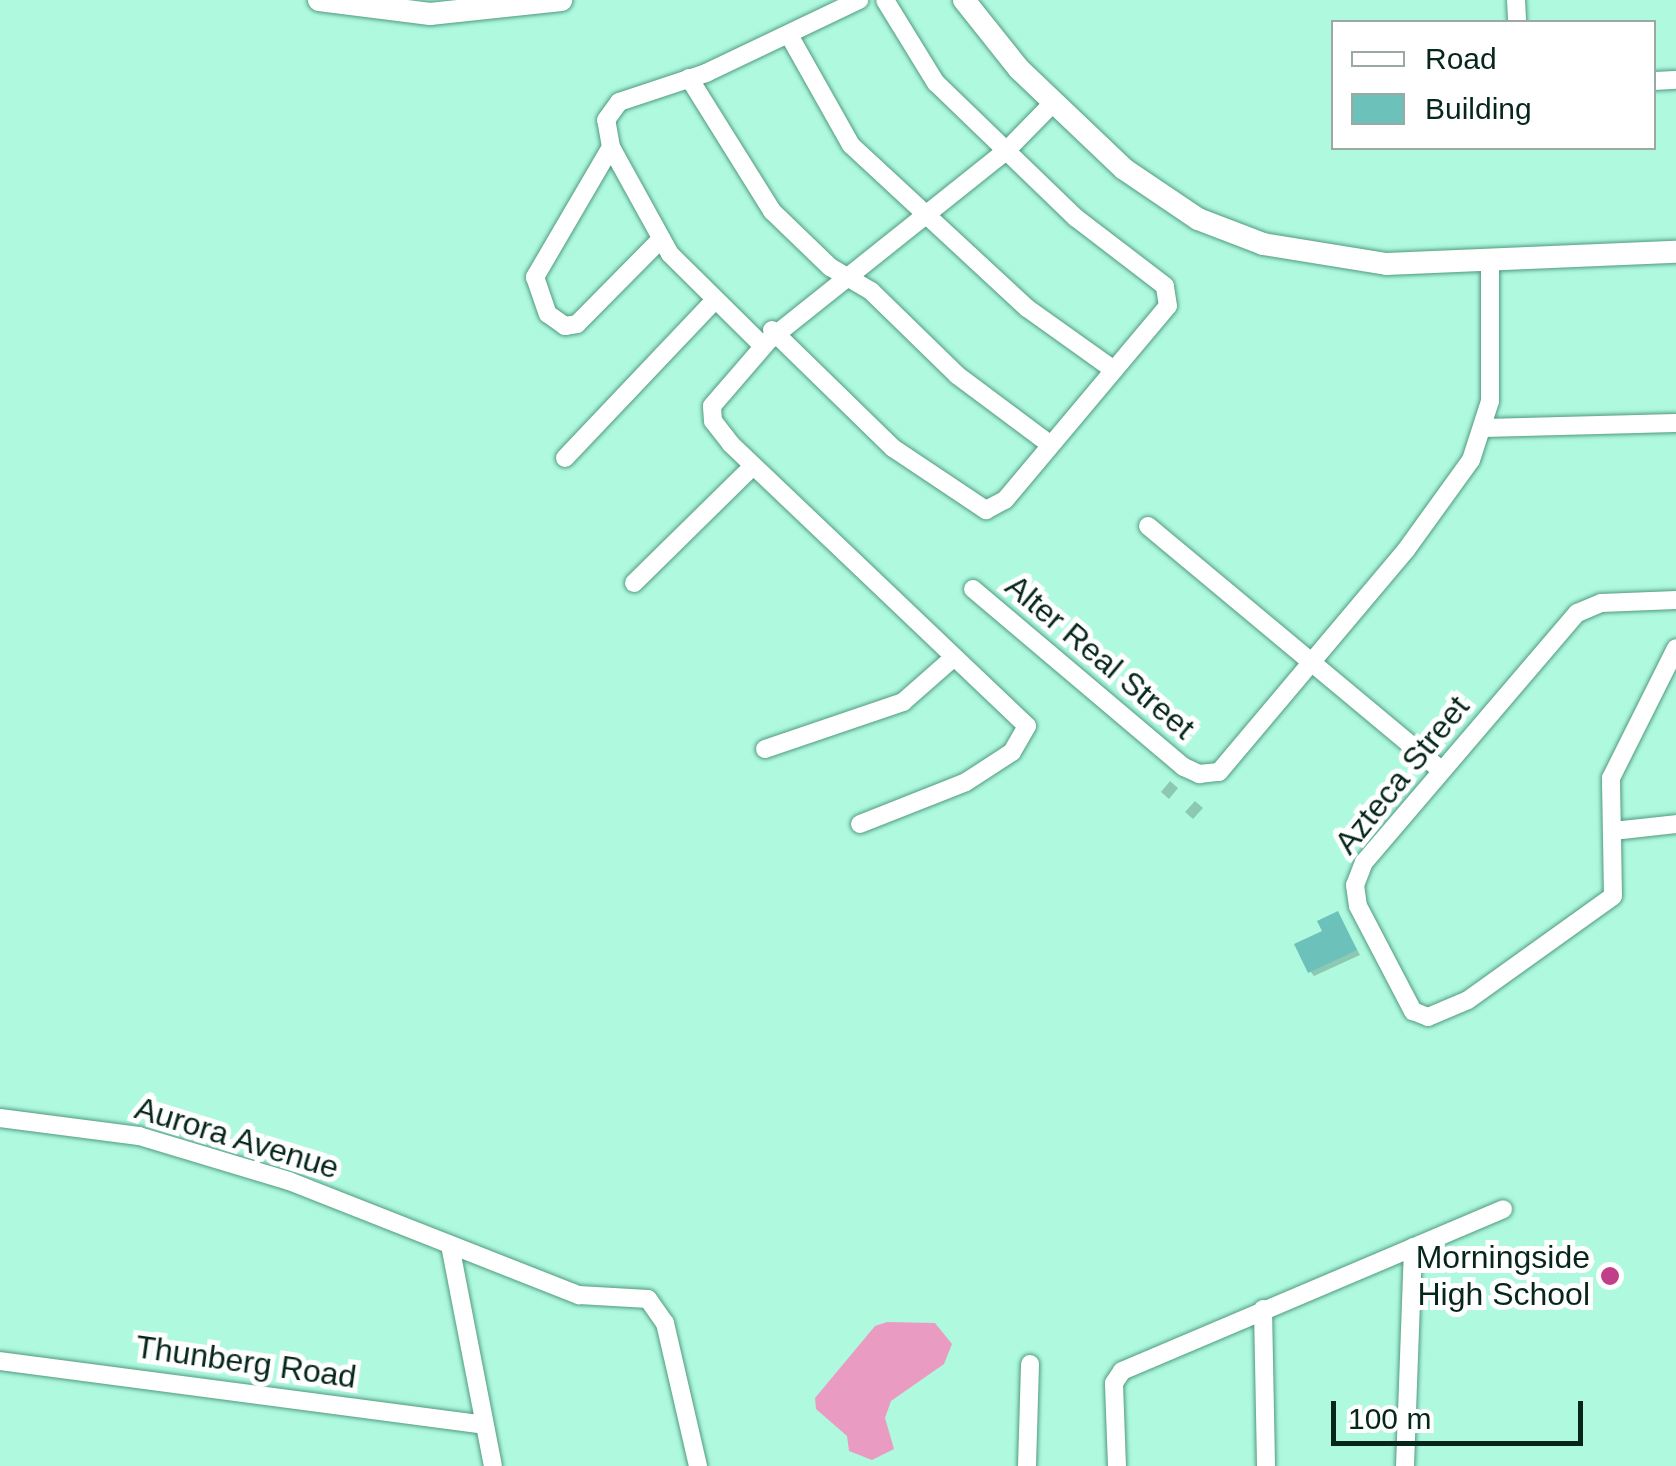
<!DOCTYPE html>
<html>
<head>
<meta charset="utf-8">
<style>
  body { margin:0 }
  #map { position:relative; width:1676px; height:1466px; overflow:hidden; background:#affadf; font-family:Arial,sans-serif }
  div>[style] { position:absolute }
  .water>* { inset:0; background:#ea9bc1 }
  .shadow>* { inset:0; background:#0003 }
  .building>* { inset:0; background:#6dc1bb }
  .roads { filter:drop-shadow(0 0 2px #519a81) drop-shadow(0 0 2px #519a81) }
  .street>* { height:18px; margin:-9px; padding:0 9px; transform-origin:9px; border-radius:9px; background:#fff }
  .secondary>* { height:22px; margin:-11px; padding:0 11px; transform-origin:11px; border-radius:11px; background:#fff }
  .dots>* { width:28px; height:28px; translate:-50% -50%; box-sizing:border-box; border:5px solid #fff; border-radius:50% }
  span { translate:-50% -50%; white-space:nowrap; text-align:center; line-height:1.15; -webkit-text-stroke:10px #fff; paint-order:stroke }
  .street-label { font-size:32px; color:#06261c }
  .poi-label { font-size:32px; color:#06261c }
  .right { translate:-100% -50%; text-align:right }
  .legend { position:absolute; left:1331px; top:20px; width:325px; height:130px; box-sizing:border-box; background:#fff; border:2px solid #9ba8a4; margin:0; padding:12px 18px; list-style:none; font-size:30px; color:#06261c }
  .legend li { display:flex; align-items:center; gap:20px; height:50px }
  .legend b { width:50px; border:2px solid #9ba8a4 }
  .scale { position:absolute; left:1331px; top:1401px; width:252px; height:45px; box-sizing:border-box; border:5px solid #06261c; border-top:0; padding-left:12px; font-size:30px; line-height:35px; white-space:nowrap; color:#06261c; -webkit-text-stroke:8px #fff; paint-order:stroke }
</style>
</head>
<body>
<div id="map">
  <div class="water">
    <i style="clip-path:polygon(887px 1322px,935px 1323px,952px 1344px,944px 1364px,891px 1401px,885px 1418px,894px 1449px,872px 1460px,849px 1451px,847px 1436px,816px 1409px,815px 1398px,875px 1326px)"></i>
  </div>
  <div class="shadow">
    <i style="clip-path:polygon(1170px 781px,1178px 788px,1169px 799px,1161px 792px)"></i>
    <i style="clip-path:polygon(1195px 801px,1203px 808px,1193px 819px,1185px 812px)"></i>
    <i style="clip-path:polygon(1338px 914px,1360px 955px,1314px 976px,1310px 971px)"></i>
  </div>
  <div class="building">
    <i style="clip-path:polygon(1338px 911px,1357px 950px,1308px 973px,1294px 944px,1322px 931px,1317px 921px)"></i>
  </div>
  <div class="roads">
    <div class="street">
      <i style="left:1516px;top:0;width:22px;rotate:87deg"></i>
      <i style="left:789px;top:35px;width:126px;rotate:60.6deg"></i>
      <i style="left:851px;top:145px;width:240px;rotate:42.8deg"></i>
      <i style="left:1027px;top:308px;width:107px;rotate:35.5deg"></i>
      <i style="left:689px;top:78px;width:157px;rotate:58deg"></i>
      <i style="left:772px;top:211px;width:81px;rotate:44deg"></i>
      <i style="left:830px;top:267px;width:48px;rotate:30.3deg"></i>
      <i style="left:871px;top:291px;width:120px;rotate:44.3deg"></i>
      <i style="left:957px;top:375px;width:117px;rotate:36.7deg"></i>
      <i style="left:1654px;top:81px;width:22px;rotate:-3deg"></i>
      <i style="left:611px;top:147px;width:151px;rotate:120.3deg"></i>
      <i style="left:535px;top:277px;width:39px;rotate:71deg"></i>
      <i style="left:548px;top:314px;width:21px;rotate:35deg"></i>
      <i style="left:565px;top:326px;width:12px;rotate:-9deg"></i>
      <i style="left:577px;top:324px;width:120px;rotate:-45.3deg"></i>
      <i style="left:772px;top:330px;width:169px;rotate:44.3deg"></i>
      <i style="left:893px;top:448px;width:112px;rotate:33.7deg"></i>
      <i style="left:986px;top:510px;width:21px;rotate:-28deg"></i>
      <i style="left:1005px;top:500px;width:253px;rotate:-50deg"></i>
      <i style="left:1168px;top:306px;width:20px;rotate:-99deg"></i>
      <i style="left:1165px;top:286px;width:112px;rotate:-142.6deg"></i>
      <i style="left:1076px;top:218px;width:194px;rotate:-136deg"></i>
      <i style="left:936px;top:83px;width:97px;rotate:-121.6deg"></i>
      <i style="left:763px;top:346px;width:131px;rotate:-135.3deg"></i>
      <i style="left:670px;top:254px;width:122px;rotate:-118.9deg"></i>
      <i style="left:611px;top:147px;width:27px;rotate:-100deg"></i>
      <i style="left:606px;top:120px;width:22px;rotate:-54deg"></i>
      <i style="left:619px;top:102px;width:92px;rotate:-18.4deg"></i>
      <i style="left:706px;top:73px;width:170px;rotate:-25.5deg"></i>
      <i style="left:1484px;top:428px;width:192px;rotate:-1.5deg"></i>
      <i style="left:565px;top:458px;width:216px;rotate:-46.5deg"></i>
      <i style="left:1148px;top:526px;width:380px;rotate:39.8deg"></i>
      <i style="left:634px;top:583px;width:167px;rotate:-44.5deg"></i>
      <i style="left:973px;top:589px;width:276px;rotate:40.2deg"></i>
      <i style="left:1184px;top:767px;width:17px;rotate:25deg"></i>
      <i style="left:1199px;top:774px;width:20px;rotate:-6deg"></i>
      <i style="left:1219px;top:772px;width:290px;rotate:-49.9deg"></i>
      <i style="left:1406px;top:550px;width:111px;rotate:-54.2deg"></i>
      <i style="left:1471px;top:460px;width:62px;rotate:-72.1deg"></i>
      <i style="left:1490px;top:401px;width:140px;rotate:-90deg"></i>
      <i style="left:1676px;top:600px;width:75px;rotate:177.7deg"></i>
      <i style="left:1601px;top:603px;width:26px;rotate:157deg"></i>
      <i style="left:1577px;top:613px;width:328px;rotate:130.5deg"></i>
      <i style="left:1364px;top:862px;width:25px;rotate:111deg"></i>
      <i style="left:1355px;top:885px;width:21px;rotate:82deg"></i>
      <i style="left:1358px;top:906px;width:119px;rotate:62.4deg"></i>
      <i style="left:1413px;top:1011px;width:16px;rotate:22deg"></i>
      <i style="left:1428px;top:1017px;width:43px;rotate:-23deg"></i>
      <i style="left:1468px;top:1000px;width:178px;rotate:-35.6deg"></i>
      <i style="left:1613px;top:896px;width:118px;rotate:-91deg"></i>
      <i style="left:1611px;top:778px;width:145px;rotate:-63.4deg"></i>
      <i style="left:765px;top:749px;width:146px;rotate:-18.8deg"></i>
      <i style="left:903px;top:702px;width:67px;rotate:-41.3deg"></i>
      <i style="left:860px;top:824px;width:114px;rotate:-21.6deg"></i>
      <i style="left:966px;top:782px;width:55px;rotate:-33.1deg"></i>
      <i style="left:1012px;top:752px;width:30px;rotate:-60deg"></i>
      <i style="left:1027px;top:726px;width:409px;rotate:-136.4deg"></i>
      <i style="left:731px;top:444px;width:29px;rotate:-128deg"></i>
      <i style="left:713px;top:421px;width:15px;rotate:-94deg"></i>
      <i style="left:712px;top:406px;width:87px;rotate:-49.2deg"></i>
      <i style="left:769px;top:340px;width:303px;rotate:-38.6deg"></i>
      <i style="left:1006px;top:151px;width:67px;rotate:-45.6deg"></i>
      <i style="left:1613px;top:831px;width:63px;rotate:-6.3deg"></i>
      <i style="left:0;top:1118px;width:140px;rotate:7.4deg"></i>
      <i style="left:139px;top:1136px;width:157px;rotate:16.7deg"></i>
      <i style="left:289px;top:1181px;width:312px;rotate:21.5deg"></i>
      <i style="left:579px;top:1295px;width:69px;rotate:3.3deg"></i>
      <i style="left:648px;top:1299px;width:29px;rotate:55deg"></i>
      <i style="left:665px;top:1323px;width:147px;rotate:77deg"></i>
      <i style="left:450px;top:1245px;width:225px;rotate:79deg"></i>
      <i style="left:1263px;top:1309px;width:157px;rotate:88.9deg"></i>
      <i style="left:0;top:1361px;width:487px;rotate:7.5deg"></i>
      <i style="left:1027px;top:1466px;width:102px;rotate:-88.3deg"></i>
      <i style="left:1117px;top:1466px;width:83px;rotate:-92.1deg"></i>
      <i style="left:1114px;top:1383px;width:14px;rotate:-56deg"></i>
      <i style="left:1122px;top:1371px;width:414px;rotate:-23deg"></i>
      <i style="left:1405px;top:1466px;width:219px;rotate:-87.9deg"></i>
    </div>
    <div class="secondary">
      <i style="left:319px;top:0;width:112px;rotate:7.2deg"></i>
      <i style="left:430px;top:14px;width:132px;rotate:-6.1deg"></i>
      <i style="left:964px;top:0;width:88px;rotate:51.4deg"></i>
      <i style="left:1019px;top:69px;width:145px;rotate:43.6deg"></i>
      <i style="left:1124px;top:169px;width:89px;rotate:34deg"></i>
      <i style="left:1198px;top:219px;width:70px;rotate:21deg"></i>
      <i style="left:1263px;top:244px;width:125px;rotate:9.2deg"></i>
      <i style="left:1386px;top:264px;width:290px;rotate:-2.4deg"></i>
    </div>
  </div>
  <div class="dots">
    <i style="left:1610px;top:1276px;background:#c03f88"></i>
  </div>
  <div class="street-label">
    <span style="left:1100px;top:657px;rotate:40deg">Alter Real Street</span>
    <span style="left:1402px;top:775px;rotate:-51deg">Azteca Street</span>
    <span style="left:237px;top:1138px;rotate:17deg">Aurora Avenue</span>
    <span style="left:246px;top:1362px;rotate:8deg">Thunberg Road</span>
  </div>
  <div class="poi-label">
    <span class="right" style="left:1590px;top:1276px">Morningside<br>High School</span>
  </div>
  <ul class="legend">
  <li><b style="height:12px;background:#fff"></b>Road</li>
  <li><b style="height:28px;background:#6dc1bb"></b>Building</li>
  </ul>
  <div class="scale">100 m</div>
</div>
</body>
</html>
